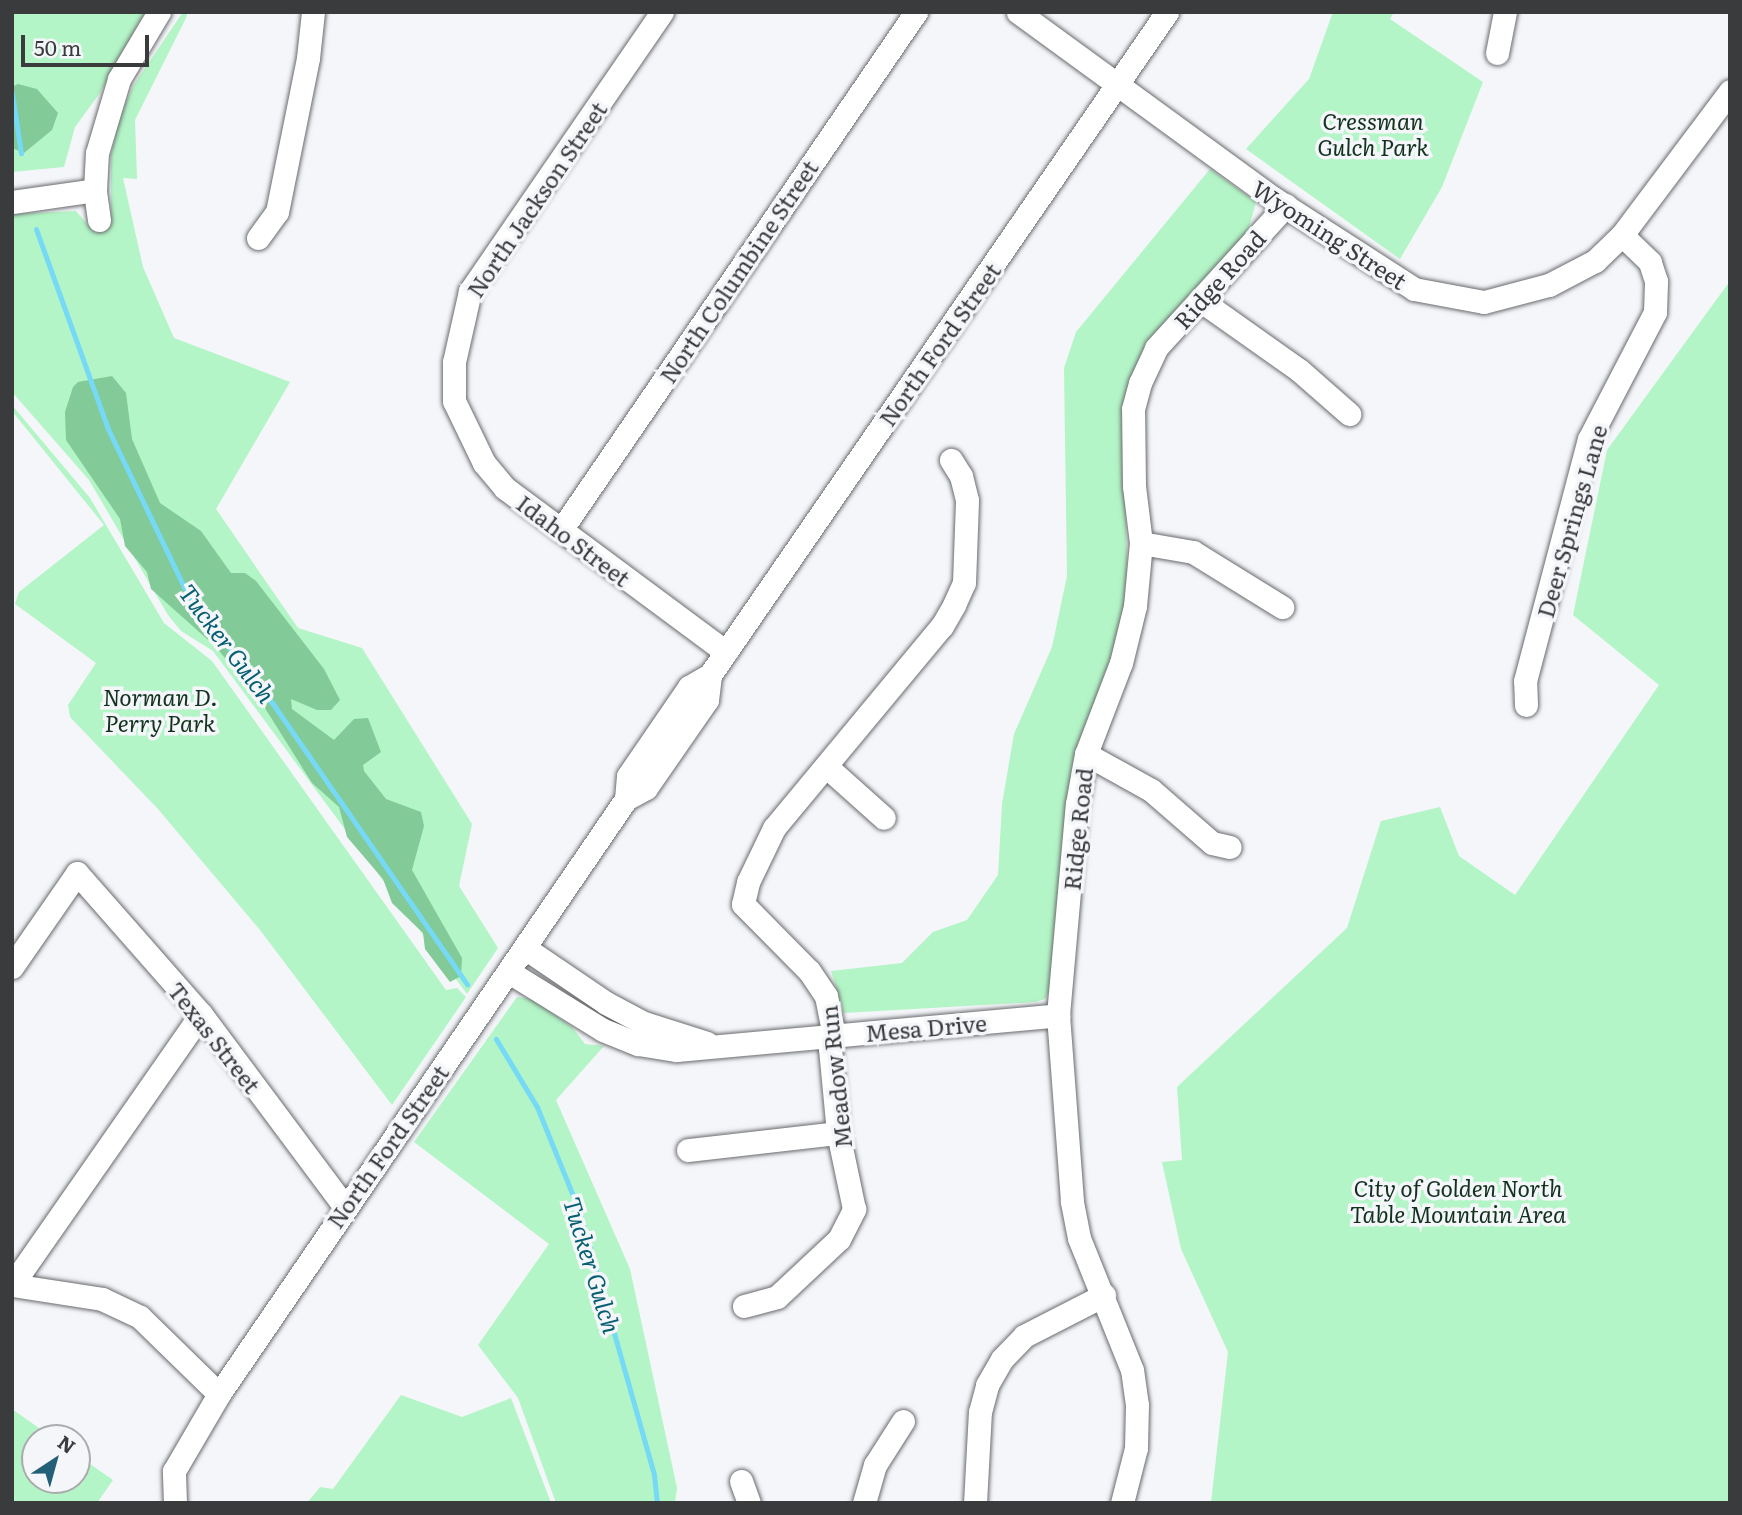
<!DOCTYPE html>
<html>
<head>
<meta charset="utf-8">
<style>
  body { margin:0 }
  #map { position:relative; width:1742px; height:1515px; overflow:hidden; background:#f4f6fa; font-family:Literata,serif }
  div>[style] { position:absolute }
  .green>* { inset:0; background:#b3f5c6 }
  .forest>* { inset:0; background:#82ca98 }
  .stream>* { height:5px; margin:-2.5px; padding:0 2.5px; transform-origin:2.5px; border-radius:2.5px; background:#76d9f6 }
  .roads { filter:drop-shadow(0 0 2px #6a6b6e) drop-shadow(0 0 2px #6a6b6e) }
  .minor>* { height:23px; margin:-11.5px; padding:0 11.5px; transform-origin:11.5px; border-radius:11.5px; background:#fff }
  span { translate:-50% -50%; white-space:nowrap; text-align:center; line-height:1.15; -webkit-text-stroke:7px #f4f6fa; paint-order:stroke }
  .park-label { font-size:23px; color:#13321e; font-style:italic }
  .street-label { font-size:23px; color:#3a3b3c }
  .water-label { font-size:24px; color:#065e72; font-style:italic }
  .frame { position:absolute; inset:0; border:14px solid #3a3b3c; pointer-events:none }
  .north { position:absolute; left:21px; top:1424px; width:70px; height:70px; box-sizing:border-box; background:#f4f6fa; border:2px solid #aaabae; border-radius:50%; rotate:36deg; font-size:19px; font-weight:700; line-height:28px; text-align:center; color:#3a3b3c }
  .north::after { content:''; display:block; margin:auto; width:24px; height:32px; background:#235f77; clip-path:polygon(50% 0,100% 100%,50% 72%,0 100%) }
  .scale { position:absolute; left:21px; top:35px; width:128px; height:32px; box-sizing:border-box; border:4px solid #3a3b3c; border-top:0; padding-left:9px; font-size:21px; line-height:24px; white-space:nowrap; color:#3a3b3c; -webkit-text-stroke:5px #f4f6fa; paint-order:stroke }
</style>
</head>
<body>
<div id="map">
  <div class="green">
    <i style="clip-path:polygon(12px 12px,145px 12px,100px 93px,75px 127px,64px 167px,12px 172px)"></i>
    <i style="clip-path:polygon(183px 12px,188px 12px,186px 18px,135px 120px,137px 179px,123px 178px,143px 267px,174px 338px,290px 382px,216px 509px,298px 628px,362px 648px,472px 824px,459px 886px,498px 948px,467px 994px,213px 651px,181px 631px,168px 615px,89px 480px,12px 392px,12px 214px,76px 211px,89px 226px,111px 214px,111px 155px,119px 118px,133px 86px)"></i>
    <i style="clip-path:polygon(1333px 12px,1394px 12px,1390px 19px,1483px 82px,1442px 187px,1400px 259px,1246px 149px,1309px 79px)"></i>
    <i style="clip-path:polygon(1210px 169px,1256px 202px,1248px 231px,1123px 418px,1128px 594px,1110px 663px,1072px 766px,1050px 989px,1045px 999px,1036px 1002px,844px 1013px,831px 971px,902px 963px,933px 932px,967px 920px,998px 875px,1002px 804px,1014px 734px,1052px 647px,1067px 576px,1064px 368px,1076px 332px)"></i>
    <i style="clip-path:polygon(1730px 281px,1730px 1503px,1211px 1503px,1228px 1352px,1181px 1249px,1162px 1162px,1182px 1160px,1177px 1087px,1347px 928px,1381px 821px,1440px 807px,1459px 856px,1515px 895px,1659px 685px,1573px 615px,1607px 450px)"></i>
    <i style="clip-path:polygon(12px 405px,90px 498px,164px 623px,212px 661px,446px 990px,457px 988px,466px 997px,392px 1105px,260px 930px,158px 809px,70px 717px,68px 705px,96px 663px,15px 604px,19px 592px,104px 525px,12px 411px)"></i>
    <i style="clip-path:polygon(517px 997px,532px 999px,572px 1027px,585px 1044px,604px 1046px,556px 1100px,630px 1269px,677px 1488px,675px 1503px,556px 1503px,518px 1398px,478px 1345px,549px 1244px,414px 1142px)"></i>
    <i style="clip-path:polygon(401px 1395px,462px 1417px,511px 1398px,551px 1503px,307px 1503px,320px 1487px,333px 1489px)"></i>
    <i style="clip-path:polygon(12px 1409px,53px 1438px,35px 1438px,35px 1480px,77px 1480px,77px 1455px,113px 1480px,97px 1503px,12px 1503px)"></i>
  </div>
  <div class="forest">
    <i style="clip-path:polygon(18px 84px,37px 89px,58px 113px,52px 130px,24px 153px,12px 148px,12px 87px)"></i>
    <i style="clip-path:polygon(112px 376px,126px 393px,132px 439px,160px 503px,201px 531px,231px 573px,245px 573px,256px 581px,324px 669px,340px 700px,331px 710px,317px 710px,291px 699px,292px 709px,334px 740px,354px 719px,368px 718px,381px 752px,363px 765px,364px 771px,386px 799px,421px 812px,424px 826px,412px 870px,462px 958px,461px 976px,450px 982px,425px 949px,423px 933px,392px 903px,383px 879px,347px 837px,339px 807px,312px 783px,263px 705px,216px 647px,151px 589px,147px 572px,125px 546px,120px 519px,66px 440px,65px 412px,73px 387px,78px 382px)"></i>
  </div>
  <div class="stream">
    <i style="left:12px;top:93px;width:61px;rotate:81.5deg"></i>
    <i style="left:36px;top:229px;width:213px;rotate:70.2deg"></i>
    <i style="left:108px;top:429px;width:184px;rotate:64.3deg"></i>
    <i style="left:188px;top:595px;width:138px;rotate:52.1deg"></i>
    <i style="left:273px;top:704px;width:341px;rotate:55.3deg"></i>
    <i style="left:496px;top:1039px;width:79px;rotate:58.9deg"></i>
    <i style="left:537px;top:1107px;width:114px;rotate:67.9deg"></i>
    <i style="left:580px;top:1213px;width:272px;rotate:74.2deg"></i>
    <i style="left:654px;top:1475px;width:28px;rotate:84deg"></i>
  </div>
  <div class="roads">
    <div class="minor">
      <i style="left:662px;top:12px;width:339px;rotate:124.5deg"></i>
      <i style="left:470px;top:291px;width:73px;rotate:102.7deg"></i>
      <i style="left:454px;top:362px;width:39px;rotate:90deg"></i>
      <i style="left:454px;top:401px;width:69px;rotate:64.2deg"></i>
      <i style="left:484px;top:463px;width:33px;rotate:50deg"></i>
      <i style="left:505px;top:488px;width:275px;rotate:36.6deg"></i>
      <i style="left:1018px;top:12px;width:316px;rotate:36.1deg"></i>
      <i style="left:1273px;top:198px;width:168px;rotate:32.8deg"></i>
      <i style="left:1414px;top:289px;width:71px;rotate:10.5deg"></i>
      <i style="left:1484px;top:302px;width:67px;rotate:-14.7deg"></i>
      <i style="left:1549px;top:285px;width:52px;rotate:-27.6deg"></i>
      <i style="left:1595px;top:261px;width:37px;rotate:-44deg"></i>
      <i style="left:1622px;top:235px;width:180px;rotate:-53.1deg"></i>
      <i style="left:1497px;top:53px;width:42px;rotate:-79deg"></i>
      <i style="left:12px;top:202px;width:84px;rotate:-8.2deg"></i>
      <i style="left:99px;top:220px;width:30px;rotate:-98deg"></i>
      <i style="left:95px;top:190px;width:37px;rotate:-87deg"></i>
      <i style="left:97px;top:153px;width:77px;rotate:-73.4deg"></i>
      <i style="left:119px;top:79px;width:78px;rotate:-59.2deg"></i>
      <i style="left:258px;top:238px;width:32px;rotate:-54deg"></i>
      <i style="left:277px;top:212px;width:157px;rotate:-78.6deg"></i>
      <i style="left:308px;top:58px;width:46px;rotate:-83.8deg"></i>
      <i style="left:1200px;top:300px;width:121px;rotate:35.3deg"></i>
      <i style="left:1299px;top:370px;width:67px;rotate:41.3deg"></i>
      <i style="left:561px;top:530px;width:628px;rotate:-55.58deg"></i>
      <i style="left:1141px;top:543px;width:53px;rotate:9.8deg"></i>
      <i style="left:1193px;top:552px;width:105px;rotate:31.7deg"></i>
      <i style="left:1526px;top:705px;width:24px;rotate:-92deg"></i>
      <i style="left:1525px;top:681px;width:250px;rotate:-75.2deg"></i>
      <i style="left:1589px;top:439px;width:143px;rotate:-62.5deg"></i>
      <i style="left:1655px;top:312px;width:31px;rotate:-88deg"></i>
      <i style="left:1656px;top:281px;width:20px;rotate:-108deg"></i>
      <i style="left:1650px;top:262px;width:39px;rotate:-136deg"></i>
      <i style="left:1086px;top:754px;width:74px;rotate:29deg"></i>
      <i style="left:1151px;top:790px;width:81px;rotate:41deg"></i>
      <i style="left:1212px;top:843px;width:18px;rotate:13deg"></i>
      <i style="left:827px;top:767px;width:76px;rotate:41.8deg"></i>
      <i style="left:626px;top:799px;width:23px;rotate:-85deg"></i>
      <i style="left:628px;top:776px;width:108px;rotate:-55.6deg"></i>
      <i style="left:689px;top:687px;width:24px;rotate:-30deg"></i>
      <i style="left:710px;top:675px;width:805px;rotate:-55.42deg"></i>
      <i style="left:525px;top:948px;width:98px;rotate:34.2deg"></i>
      <i style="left:606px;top:1003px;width:43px;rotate:27.8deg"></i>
      <i style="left:644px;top:1023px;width:66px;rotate:17.6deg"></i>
      <i style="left:12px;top:967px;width:114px;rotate:-55.3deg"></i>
      <i style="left:77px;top:873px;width:188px;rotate:48.7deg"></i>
      <i style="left:201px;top:1014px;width:241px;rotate:53.3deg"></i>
      <i style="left:509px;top:972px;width:110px;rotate:31.7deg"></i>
      <i style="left:603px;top:1030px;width:38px;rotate:22deg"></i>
      <i style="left:638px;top:1044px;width:39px;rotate:9deg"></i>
      <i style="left:677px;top:1050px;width:383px;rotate:-5.2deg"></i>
      <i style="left:688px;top:1150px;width:151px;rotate:-6.5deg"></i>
      <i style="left:12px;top:1285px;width:330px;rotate:-55.1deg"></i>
      <i style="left:12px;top:1285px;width:91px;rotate:8.8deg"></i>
      <i style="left:102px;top:1299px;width:42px;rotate:25.3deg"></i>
      <i style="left:140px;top:1317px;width:110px;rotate:44.3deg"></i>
      <i style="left:744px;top:1306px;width:34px;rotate:-15deg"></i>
      <i style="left:777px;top:1297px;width:85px;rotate:-43.1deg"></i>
      <i style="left:839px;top:1239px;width:34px;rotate:-63deg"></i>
      <i style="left:854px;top:1209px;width:78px;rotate:-101.9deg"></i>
      <i style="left:838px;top:1133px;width:85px;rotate:-95.4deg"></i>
      <i style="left:830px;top:1048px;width:13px;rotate:-72deg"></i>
      <i style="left:834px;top:1036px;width:41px;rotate:-101.3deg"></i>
      <i style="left:826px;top:996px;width:30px;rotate:-124deg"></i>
      <i style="left:809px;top:971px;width:94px;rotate:-134.6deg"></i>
      <i style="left:743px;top:904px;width:23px;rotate:-77deg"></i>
      <i style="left:748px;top:882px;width:60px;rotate:-64.3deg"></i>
      <i style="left:774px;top:828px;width:263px;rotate:-50.3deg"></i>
      <i style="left:942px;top:626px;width:24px;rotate:-60deg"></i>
      <i style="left:954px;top:605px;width:24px;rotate:-66deg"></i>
      <i style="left:964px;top:583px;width:83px;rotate:-87.9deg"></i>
      <i style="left:967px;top:500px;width:25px;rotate:-104deg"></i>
      <i style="left:961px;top:476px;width:19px;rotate:-122deg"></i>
      <i style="left:741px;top:1481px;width:23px;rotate:70deg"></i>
      <i style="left:175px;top:1503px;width:32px;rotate:-92deg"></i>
      <i style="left:174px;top:1471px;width:89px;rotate:-59.7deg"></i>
      <i style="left:219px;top:1394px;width:721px;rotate:-55.63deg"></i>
      <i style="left:626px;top:799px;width:23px;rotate:-29deg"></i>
      <i style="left:646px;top:788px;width:107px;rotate:-55.3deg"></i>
      <i style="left:707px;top:700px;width:25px;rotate:-83deg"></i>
      <i style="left:864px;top:1503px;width:40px;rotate:-74deg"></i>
      <i style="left:875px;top:1465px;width:52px;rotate:-57.5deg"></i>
      <i style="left:975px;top:1503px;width:91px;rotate:-86.9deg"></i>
      <i style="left:980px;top:1412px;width:28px;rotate:-75deg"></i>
      <i style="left:987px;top:1385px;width:30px;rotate:-60deg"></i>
      <i style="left:1002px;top:1359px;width:32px;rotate:-46deg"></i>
      <i style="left:1024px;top:1336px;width:90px;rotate:-27.1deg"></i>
      <i style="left:1122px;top:1503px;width:57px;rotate:-75.7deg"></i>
      <i style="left:1136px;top:1448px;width:43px;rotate:-88.7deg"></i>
      <i style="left:1137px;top:1405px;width:35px;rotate:-98deg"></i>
      <i style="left:1132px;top:1370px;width:142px;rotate:-111.9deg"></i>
      <i style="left:1079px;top:1238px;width:38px;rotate:-101deg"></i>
      <i style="left:1072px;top:1201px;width:187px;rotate:-94.3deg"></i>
      <i style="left:1058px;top:1015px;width:212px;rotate:-84.9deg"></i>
      <i style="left:1077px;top:804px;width:51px;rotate:-79.8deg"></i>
      <i style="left:1086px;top:754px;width:97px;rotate:-69deg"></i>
      <i style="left:1121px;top:663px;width:59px;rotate:-76.2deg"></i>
      <i style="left:1135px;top:606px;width:63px;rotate:-84.6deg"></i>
      <i style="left:1141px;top:543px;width:57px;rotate:-97deg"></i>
      <i style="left:1134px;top:486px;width:77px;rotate:-90.7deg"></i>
      <i style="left:1133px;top:409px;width:27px;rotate:-75deg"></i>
      <i style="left:1140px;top:383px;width:38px;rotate:-65deg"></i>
      <i style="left:1156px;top:348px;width:193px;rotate:-47.7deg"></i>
    </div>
  </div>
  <div class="park-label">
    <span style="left:1373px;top:133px">Cressman<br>Gulch Park</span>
    <span style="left:160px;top:709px">Norman D.<br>Perry Park</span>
    <span style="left:1458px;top:1200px">City of Golden North<br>Table Mountain Area</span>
  </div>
  <div class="street-label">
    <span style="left:536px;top:199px;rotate:-56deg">North Jackson Street</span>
    <span style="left:1330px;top:234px;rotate:33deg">Wyoming Street</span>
    <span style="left:738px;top:271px;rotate:-56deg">North Columbine Street</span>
    <span style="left:1219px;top:279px;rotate:-48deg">Ridge Road</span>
    <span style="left:939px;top:344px;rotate:-55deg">North Ford Street</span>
    <span style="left:1571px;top:521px;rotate:-74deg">Deer Springs Lane</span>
    <span style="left:574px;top:540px;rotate:37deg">Idaho Street</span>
    <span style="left:1077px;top:829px;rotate:-84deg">Ridge Road</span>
    <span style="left:926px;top:1027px;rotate:-5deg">Mesa Drive</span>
    <span style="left:215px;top:1037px;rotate:52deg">Texas Street</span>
    <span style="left:835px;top:1077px;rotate:-96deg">Meadow Run</span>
    <span style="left:387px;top:1146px;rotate:-55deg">North Ford Street</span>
  </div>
  <div class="water-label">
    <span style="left:228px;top:643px;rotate:53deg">Tucker Gulch</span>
    <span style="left:593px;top:1265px;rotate:73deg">Tucker Gulch</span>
  </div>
  <div class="frame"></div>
  <div class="north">N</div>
  <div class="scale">50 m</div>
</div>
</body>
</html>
